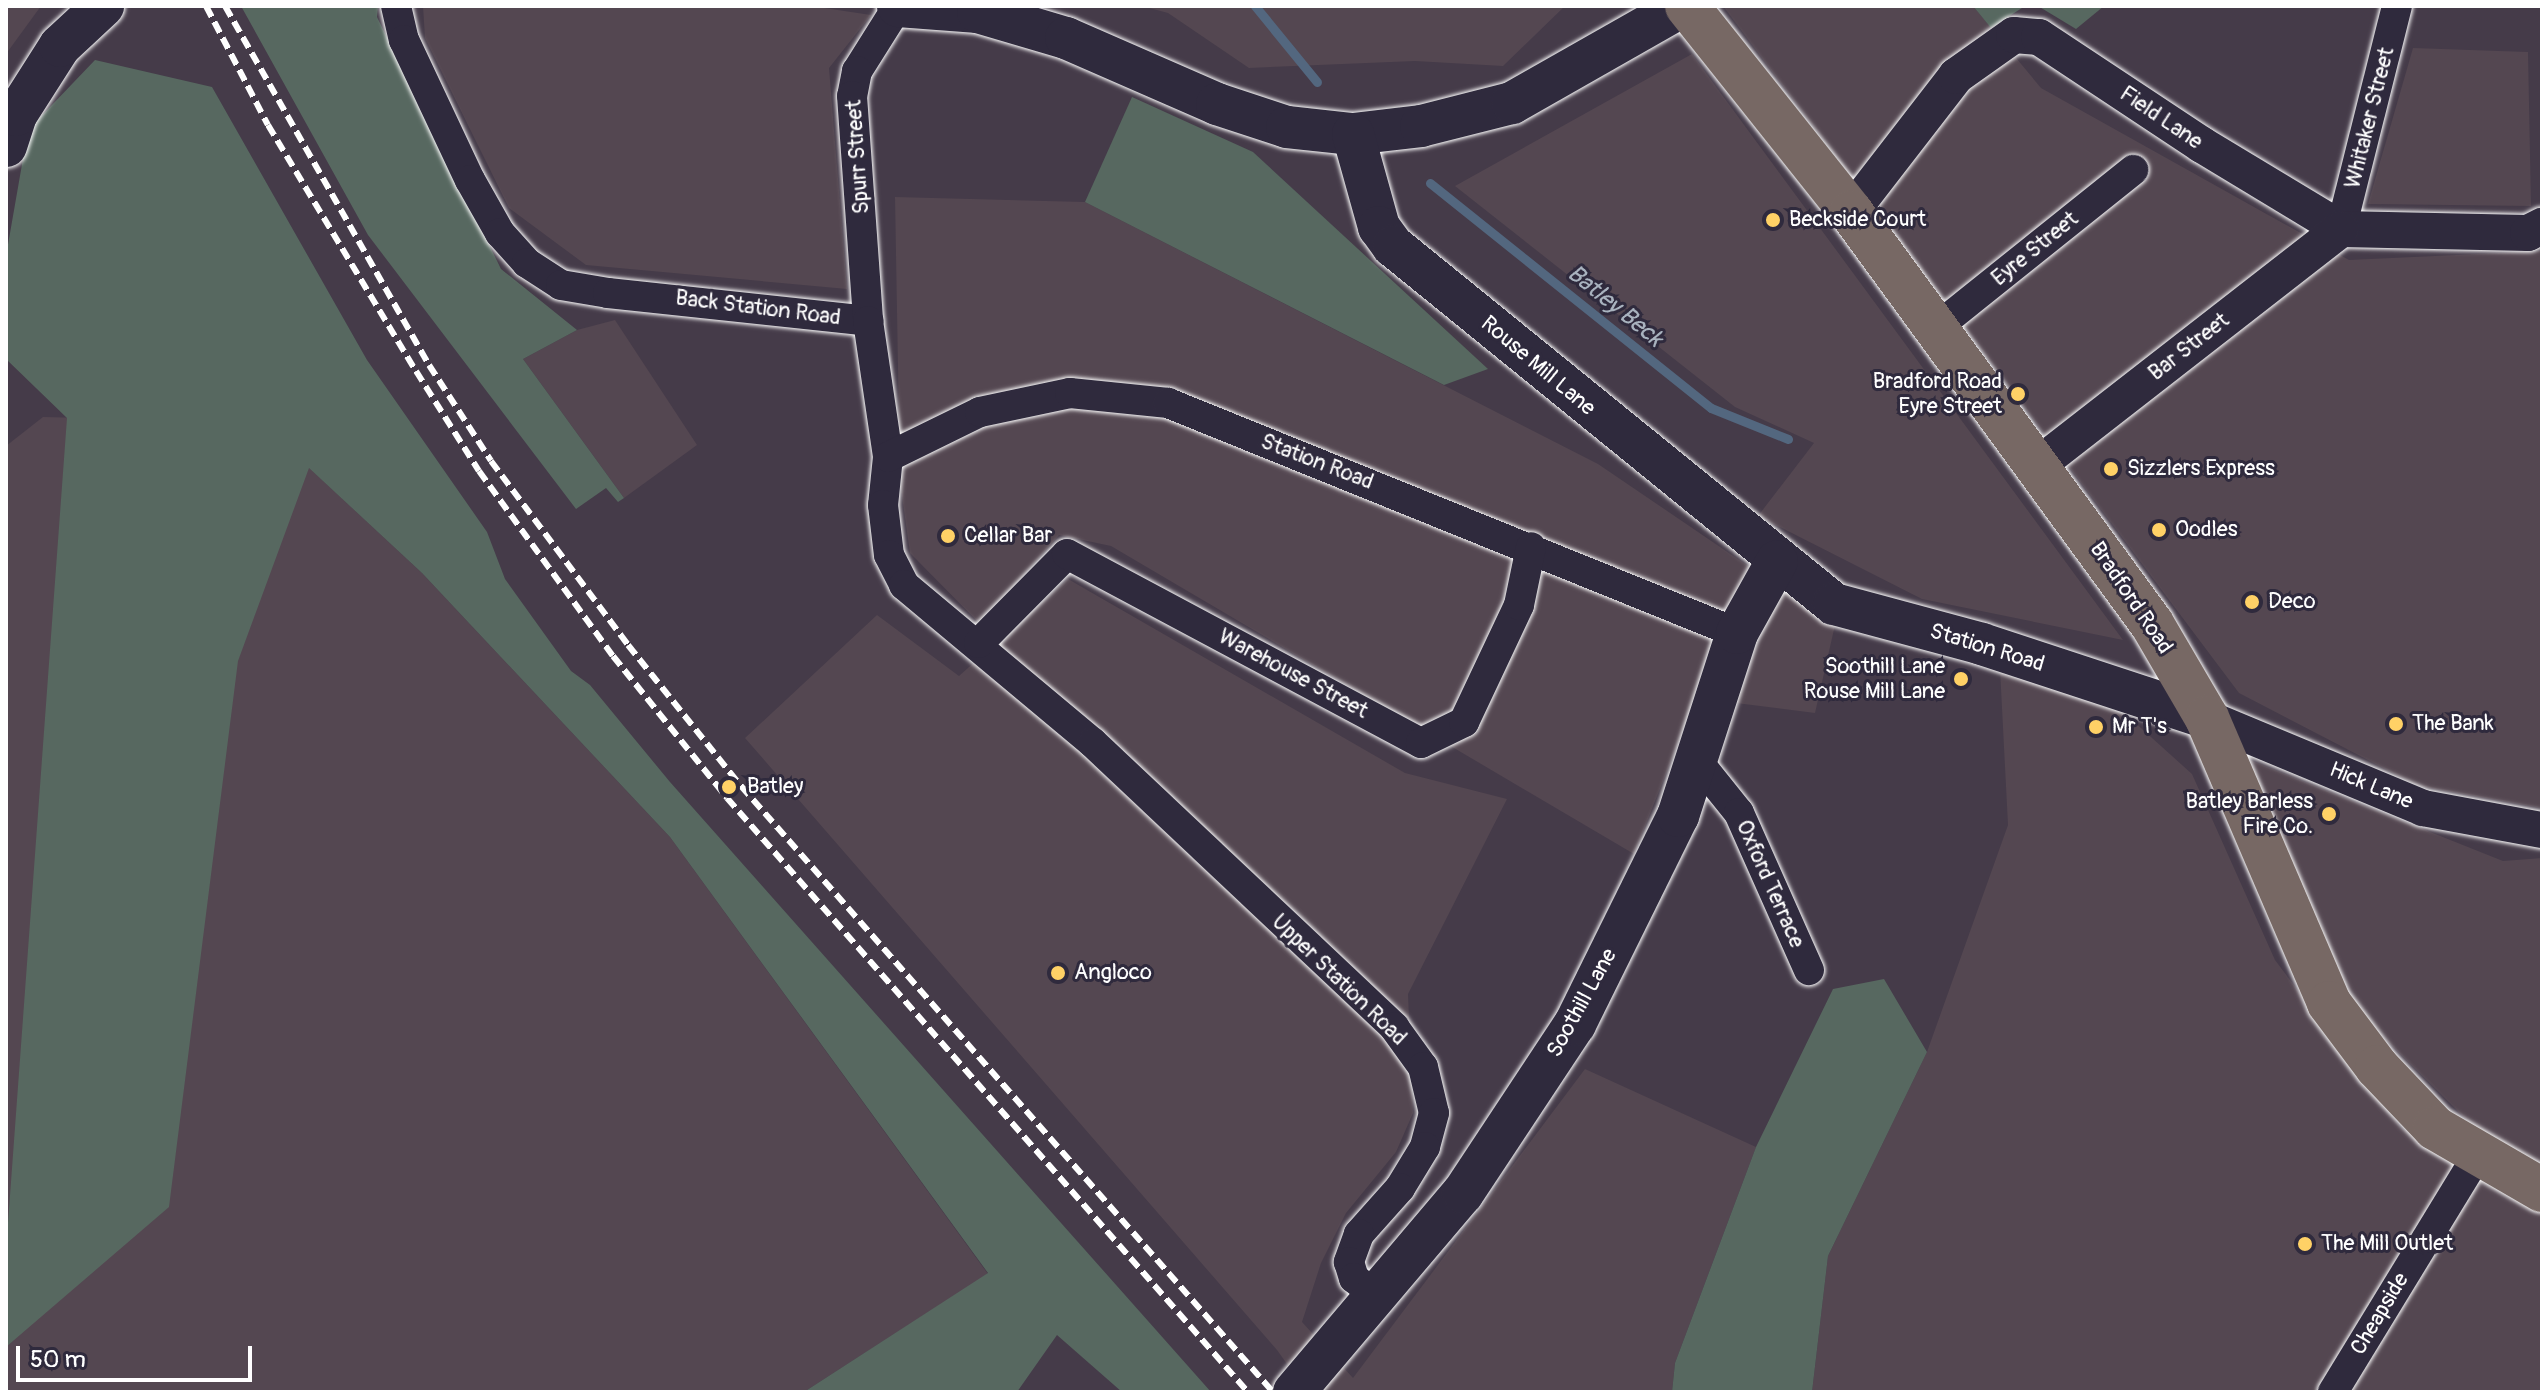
<!DOCTYPE html>
<html>
<head>
<meta charset="utf-8">
<style>
  body { margin:0 }
  #map { position:relative; width:2548px; height:1398px; overflow:hidden; background:#453b49; font-family:Pangolin,sans-serif }
  div>[style] { position:absolute }
  .built>* { inset:0; background:#544751 }
  .green>* { inset:0; background:#576860 }
  .stream>* { height:9px; margin:-4.5px; padding:0 4.5px; transform-origin:4.5px; border-radius:4.5px; background:#53677f }
  .roads { filter:drop-shadow(0 0 2px #fff) drop-shadow(0 0 2px #fff) }
  .minor>* { height:30px; margin:-15px; padding:0 15px; transform-origin:15px; border-radius:15px; background:#2f2a3d }
  .tertiary>* { height:36px; margin:-18px; padding:0 18px; transform-origin:18px; border-radius:18px; background:#2f2a3d }
  .secondary>* { height:42px; margin:-21px; padding:0 21px; transform-origin:21px; border-radius:21px; background:#2f2a3d }
  .primary>* { height:44px; margin:-22px; padding:0 22px; transform-origin:22px; border-radius:22px; background:#776864 }
  .rail>* { height:6px; margin-top:-3px; transform-origin:0; background:repeating-linear-gradient(90deg,#fff 0 12px,transparent 0 18px) }
  .dots>* { width:22px; height:22px; translate:-50% -50%; box-sizing:border-box; border:4px solid #2f2a3d; border-radius:50% }
  span { translate:-50% -50%; white-space:nowrap; text-align:center; line-height:1.15; -webkit-text-stroke:6px #2f2a3d; paint-order:stroke }
  .street-label { font-size:22px; color:#fff }
  .poi-label { font-size:22px; color:#fff }
  .left { translate:0 -50%; text-align:left }
  .right { translate:-100% -50%; text-align:right }
  .water-label { font-size:24px; color:#a9b3bf; font-style:italic }
  .frame { position:absolute; inset:0; border:8px solid #fff; pointer-events:none }
  .scale { position:absolute; left:16px; top:1346px; width:236px; height:36px; box-sizing:border-box; border:4px solid #fff; border-top:0; padding-left:10px; font-size:24px; line-height:28px; white-space:nowrap; color:#fff; -webkit-text-stroke:6px #2f2a3d; paint-order:stroke }
</style>
</head>
<body>
<div id="map">
  <div class="built">
    <i style="clip-path:polygon(6px 6px,41px 6px,6px 54px)"></i>
    <i style="clip-path:polygon(423px 6px,811px 6px,871px 15px,829px 68px,847px 289px,586px 265px,509px 208px,425px 38px)"></i>
    <i style="clip-path:polygon(1142px 6px,1565px 6px,1503px 66px,1415px 61px,1249px 68px,1168px 13px)"></i>
    <i style="clip-path:polygon(1723px 6px,1973px 6px,2041px 88px,2349px 260px,2542px 251px,2542px 808px,2418px 786px,2239px 693px)"></i>
    <i style="clip-path:polygon(2413px 48px,2528px 52px,2531px 206px,2368px 204px)"></i>
    <i style="clip-path:polygon(1692px 54px,2123px 640px,1922px 599px,1758px 516px,1814px 443px,1735px 407px,1455px 186px)"></i>
    <i style="clip-path:polygon(895px 197px,1085px 202px,1598px 464px,1835px 625px,1815px 713px,1696px 698px,1634px 854px,1111px 546px,1059px 535px,980px 624px,910px 553px,900px 482px)"></i>
    <i style="clip-path:polygon(615px 320px,697px 445px,624px 498px,523px 359px,577px 330px)"></i>
    <i style="clip-path:polygon(43px 417px,260px 422px,422px 573px,670px 837px,988px 1274px,804px 1392px,6px 1392px,6px 446px)"></i>
    <i style="clip-path:polygon(1068px 579px,1405px 773px,1507px 799px,1408px 994px,1413px 1113px,1396px 1152px,1346px 1213px,1321px 1263px,1302px 1322px,1353px 1378px,1585px 1069px,1756px 1147px,1675px 1363px,1672px 1392px,1307px 1392px,1277px 1350px,745px 738px,877px 615px,959px 676px)"></i>
    <i style="clip-path:polygon(2000px 669px,2111px 701px,2192px 774px,2275px 960px,2401px 1128px,2542px 1211px,2542px 1392px,1812px 1392px,1828px 1256px,1927px 1052px,2008px 825px)"></i>
    <i style="clip-path:polygon(2237px 755px,2503px 861px,2542px 858px,2542px 1165px,2475px 1128px,2358px 1012px)"></i>
  </div>
  <div class="green">
    <i style="clip-path:polygon(241px 6px,378px 6px,377px 17px,501px 269px,577px 330px,523px 359px,624px 498px,618px 502px,606px 488px,576px 509px,368px 235px)"></i>
    <i style="clip-path:polygon(1973px 6px,2025px 6px,1991px 28px)"></i>
    <i style="clip-path:polygon(2038px 6px,2104px 6px,2076px 29px)"></i>
    <i style="clip-path:polygon(95px 60px,212px 87px,367px 360px,487px 532px,505px 579px,571px 671px,590px 685px,670px 782px,1211px 1392px,1122px 1392px,1057px 1335px,1017px 1392px,804px 1392px,988px 1273px,670px 837px,422px 573px,309px 468px,238px 661px,169px 1207px,6px 1347px,6px 1250px,67px 418px,6px 359px,6px 256px,28px 130px)"></i>
    <i style="clip-path:polygon(1132px 97px,1253px 152px,1488px 369px,1444px 385px,1085px 202px)"></i>
    <i style="clip-path:polygon(1884px 979px,1927px 1052px,1828px 1256px,1812px 1392px,1672px 1392px,1675px 1363px,1756px 1147px,1833px 989px)"></i>
  </div>
  <div class="stream">
    <i style="left:1255px;top:6px;width:98px;rotate:50.8deg"></i>
    <i style="left:1430px;top:183px;width:360px;rotate:38.7deg"></i>
    <i style="left:1711px;top:408px;width:83px;rotate:21.9deg"></i>
  </div>
  <div class="roads">
    <div class="minor">
      <i style="left:396px;top:6px;width:35px;rotate:77deg"></i>
      <i style="left:404px;top:40px;width:155px;rotate:64.8deg"></i>
      <i style="left:470px;top:180px;width:61px;rotate:60.5deg"></i>
      <i style="left:500px;top:233px;width:40px;rotate:48deg"></i>
      <i style="left:527px;top:263px;width:40px;rotate:32.9deg"></i>
      <i style="left:561px;top:285px;width:48px;rotate:9.7deg"></i>
      <i style="left:608px;top:293px;width:262px;rotate:6.1deg"></i>
      <i style="left:898px;top:6px;width:77px;rotate:122.2deg"></i>
      <i style="left:857px;top:71px;width:25px;rotate:101deg"></i>
      <i style="left:852px;top:96px;width:226px;rotate:85.9deg"></i>
      <i style="left:868px;top:321px;width:137px;rotate:81.6deg"></i>
      <i style="left:888px;top:457px;width:48px;rotate:95.9deg"></i>
      <i style="left:883px;top:505px;width:50px;rotate:83.2deg"></i>
      <i style="left:889px;top:555px;width:34px;rotate:63deg"></i>
      <i style="left:904px;top:585px;width:246px;rotate:39.9deg"></i>
      <i style="left:1093px;top:743px;width:414px;rotate:43.3deg"></i>
      <i style="left:1394px;top:1027px;width:49px;rotate:54.1deg"></i>
      <i style="left:1423px;top:1067px;width:47px;rotate:76.6deg"></i>
      <i style="left:1434px;top:1113px;width:35px;rotate:105deg"></i>
      <i style="left:1425px;top:1147px;width:48px;rotate:121.4deg"></i>
      <i style="left:1400px;top:1188px;width:62px;rotate:131.7deg"></i>
      <i style="left:1359px;top:1234px;width:30px;rotate:110deg"></i>
      <i style="left:1349px;top:1262px;width:17px;rotate:73deg"></i>
      <i style="left:1354px;top:1278px;width:30px;rotate:40deg"></i>
      <i style="left:2341px;top:229px;width:230px;rotate:-75.9deg"></i>
      <i style="left:1936px;top:328px;width:253px;rotate:-38.7deg"></i>
      <i style="left:888px;top:457px;width:102px;rotate:-26.1deg"></i>
      <i style="left:980px;top:412px;width:92px;rotate:-11.9deg"></i>
      <i style="left:1070px;top:393px;width:99px;rotate:5.8deg"></i>
      <i style="left:1168px;top:403px;width:614px;rotate:22.01deg"></i>
      <i style="left:979px;top:643px;width:125px;rotate:-45.3deg"></i>
      <i style="left:1067px;top:554px;width:401px;rotate:28.1deg"></i>
      <i style="left:1421px;top:743px;width:48px;rotate:-26deg"></i>
      <i style="left:1464px;top:722px;width:129px;rotate:-64.8deg"></i>
      <i style="left:1519px;top:605px;width:59px;rotate:-78.3deg"></i>
      <i style="left:1698px;top:762px;width:65px;rotate:51.2deg"></i>
      <i style="left:1739px;top:813px;width:172px;rotate:66deg"></i>
      <i style="left:2333px;top:1392px;width:279px;rotate:-58.6deg"></i>
    </div>
    <div class="tertiary">
      <i style="left:1851px;top:212px;width:172px;rotate:-52.3deg"></i>
      <i style="left:1956px;top:76px;width:71px;rotate:-35.3deg"></i>
      <i style="left:2014px;top:35px;width:25px;rotate:5deg"></i>
      <i style="left:2039px;top:37px;width:196px;rotate:33.5deg"></i>
      <i style="left:2202px;top:145px;width:162px;rotate:31.1deg"></i>
      <i style="left:2341px;top:229px;width:187px;rotate:1.2deg"></i>
      <i style="left:2528px;top:233px;width:16px;rotate:-27deg"></i>
      <i style="left:2038px;top:465px;width:384px;rotate:-37.9deg"></i>
      <i style="left:2207px;top:718px;width:234px;rotate:22.6deg"></i>
      <i style="left:2423px;top:808px;width:121px;rotate:10.5deg"></i>
    </div>
    <div class="secondary">
      <i style="left:898px;top:6px;width:80px;rotate:4.3deg"></i>
      <i style="left:978px;top:12px;width:92px;rotate:16.5deg"></i>
      <i style="left:1066px;top:38px;width:165px;rotate:23.6deg"></i>
      <i style="left:1217px;top:104px;width:74px;rotate:18.2deg"></i>
      <i style="left:1287px;top:127px;width:66px;rotate:6.1deg"></i>
      <i style="left:1353px;top:134px;width:68px;rotate:-6.7deg"></i>
      <i style="left:1421px;top:126px;width:94px;rotate:-14.2deg"></i>
      <i style="left:1512px;top:103px;width:197px;rotate:-29.6deg"></i>
      <i style="left:1353px;top:134px;width:97px;rotate:74.4deg"></i>
      <i style="left:1379px;top:227px;width:24px;rotate:54deg"></i>
      <i style="left:1393px;top:246px;width:568px;rotate:39.07deg"></i>
      <i style="left:1834px;top:604px;width:153px;rotate:15.1deg"></i>
      <i style="left:1982px;top:644px;width:237px;rotate:18.2deg"></i>
      <i style="left:6px;top:146px;width:33px;rotate:-72deg"></i>
      <i style="left:16px;top:115px;width:82px;rotate:-57.5deg"></i>
      <i style="left:60px;top:46px;width:59px;rotate:-42.9deg"></i>
      <i style="left:1294px;top:1392px;width:261px;rotate:-49.7deg"></i>
      <i style="left:1463px;top:1193px;width:203px;rotate:-56.5deg"></i>
      <i style="left:1575px;top:1024px;width:232px;rotate:-63.7deg"></i>
      <i style="left:1678px;top:816px;width:192px;rotate:-72.1deg"></i>
      <i style="left:1737px;top:633px;width:82px;rotate:-60.9deg"></i>
    </div>
    <div class="primary">
      <i style="left:1687px;top:6px;width:263px;rotate:51.5deg"></i>
      <i style="left:1851px;top:212px;width:510px;rotate:53.85deg"></i>
      <i style="left:2152px;top:624px;width:109px;rotate:59.7deg"></i>
      <i style="left:2207px;top:718px;width:310px;rotate:66.8deg"></i>
      <i style="left:2329px;top:1003px;width:80px;rotate:53.1deg"></i>
      <i style="left:2377px;top:1067px;width:84px;rotate:46.4deg"></i>
      <i style="left:2435px;top:1128px;width:124px;rotate:30.1deg"></i>
    </div>
  </div>
  <div class="rail">
    <i style="left:206px;top:6px;width:134px;rotate:62.5deg"></i>
    <i style="left:268px;top:125px;width:287px;rotate:59deg"></i>
    <i style="left:416px;top:371px;width:118px;rotate:57.8deg"></i>
    <i style="left:479px;top:471px;width:228px;rotate:54.1deg"></i>
    <i style="left:613px;top:656px;width:182px;rotate:51.2deg"></i>
    <i style="left:727px;top:798px;width:790px;rotate:48.75deg"></i>
    <i style="left:225px;top:6px;width:413px;rotate:60.4deg"></i>
    <i style="left:429px;top:365px;width:114px;rotate:57.1deg"></i>
    <i style="left:491px;top:461px;width:229px;rotate:53.3deg"></i>
    <i style="left:628px;top:645px;width:181px;rotate:51.3deg"></i>
    <i style="left:741px;top:786px;width:806px;rotate:48.72deg"></i>
  </div>
  <div class="dots">
    <i style="left:1773px;top:220px;background:#ffd166"></i>
    <i style="left:2018px;top:394px;background:#ffd166"></i>
    <i style="left:2111px;top:469px;background:#ffd166"></i>
    <i style="left:2159px;top:530px;background:#ffd166"></i>
    <i style="left:948px;top:536px;background:#ffd166"></i>
    <i style="left:2252px;top:602px;background:#ffd166"></i>
    <i style="left:1961px;top:679px;background:#ffd166"></i>
    <i style="left:2396px;top:724px;background:#ffd166"></i>
    <i style="left:2096px;top:727px;background:#ffd166"></i>
    <i style="left:729px;top:787px;background:#ffd166"></i>
    <i style="left:2329px;top:814px;background:#ffd166"></i>
    <i style="left:1058px;top:973px;background:#ffd166"></i>
    <i style="left:2305px;top:1244px;background:#ffd166"></i>
  </div>
  <div class="street-label">
    <span style="left:2161px;top:118px;rotate:34deg">Field Lane</span>
    <span style="left:2370px;top:118px;rotate:-76deg">Whitaker Street</span>
    <span style="left:858px;top:157px;rotate:-94deg">Spurr Street</span>
    <span style="left:2035px;top:249px;rotate:-39deg">Eyre Street</span>
    <span style="left:758px;top:308px;rotate:7deg">Back Station Road</span>
    <span style="left:2189px;top:347px;rotate:-38deg">Bar Street</span>
    <span style="left:1538px;top:366px;rotate:40deg">Rouse Mill Lane</span>
    <span style="left:1317px;top:462px;rotate:21deg">Station Road</span>
    <span style="left:2131px;top:598px;rotate:56deg">Bradford Road</span>
    <span style="left:1987px;top:648px;rotate:17deg">Station Road</span>
    <span style="left:1293px;top:674px;rotate:28deg">Warehouse Street</span>
    <span style="left:2371px;top:786px;rotate:23deg">Hick Lane</span>
    <span style="left:1770px;top:884px;rotate:66deg">Oxford Terrace</span>
    <span style="left:1339px;top:980px;rotate:44deg">Upper Station Road</span>
    <span style="left:1582px;top:1003px;rotate:-61deg">Soothill Lane</span>
    <span style="left:2380px;top:1314px;rotate:-59deg">Cheapside</span>
  </div>
  <div class="poi-label">
    <span class="left" style="left:1789px;top:220px">Beckside Court</span>
    <span class="right" style="left:2002px;top:394px">Bradford Road<br>Eyre Street</span>
    <span class="left" style="left:2127px;top:469px">Sizzlers Express</span>
    <span class="left" style="left:2175px;top:530px">Oodles</span>
    <span class="left" style="left:964px;top:536px">Cellar Bar</span>
    <span class="left" style="left:2268px;top:602px">Deco</span>
    <span class="right" style="left:1945px;top:679px">Soothill Lane<br>Rouse Mill Lane</span>
    <span class="left" style="left:2412px;top:724px">The Bank</span>
    <span class="left" style="left:2112px;top:727px">Mr T's</span>
    <span class="left" style="left:747px;top:787px">Batley</span>
    <span class="right" style="left:2313px;top:814px">Batley Barless<br>Fire Co.</span>
    <span class="left" style="left:1074px;top:973px">Angloco</span>
    <span class="left" style="left:2321px;top:1244px">The Mill Outlet</span>
  </div>
  <div class="water-label">
    <span style="left:1615px;top:306px;rotate:39deg">Batley Beck</span>
  </div>
  <div class="frame"></div>
  <div class="scale">50 m</div>
</div>
</body>
</html>
